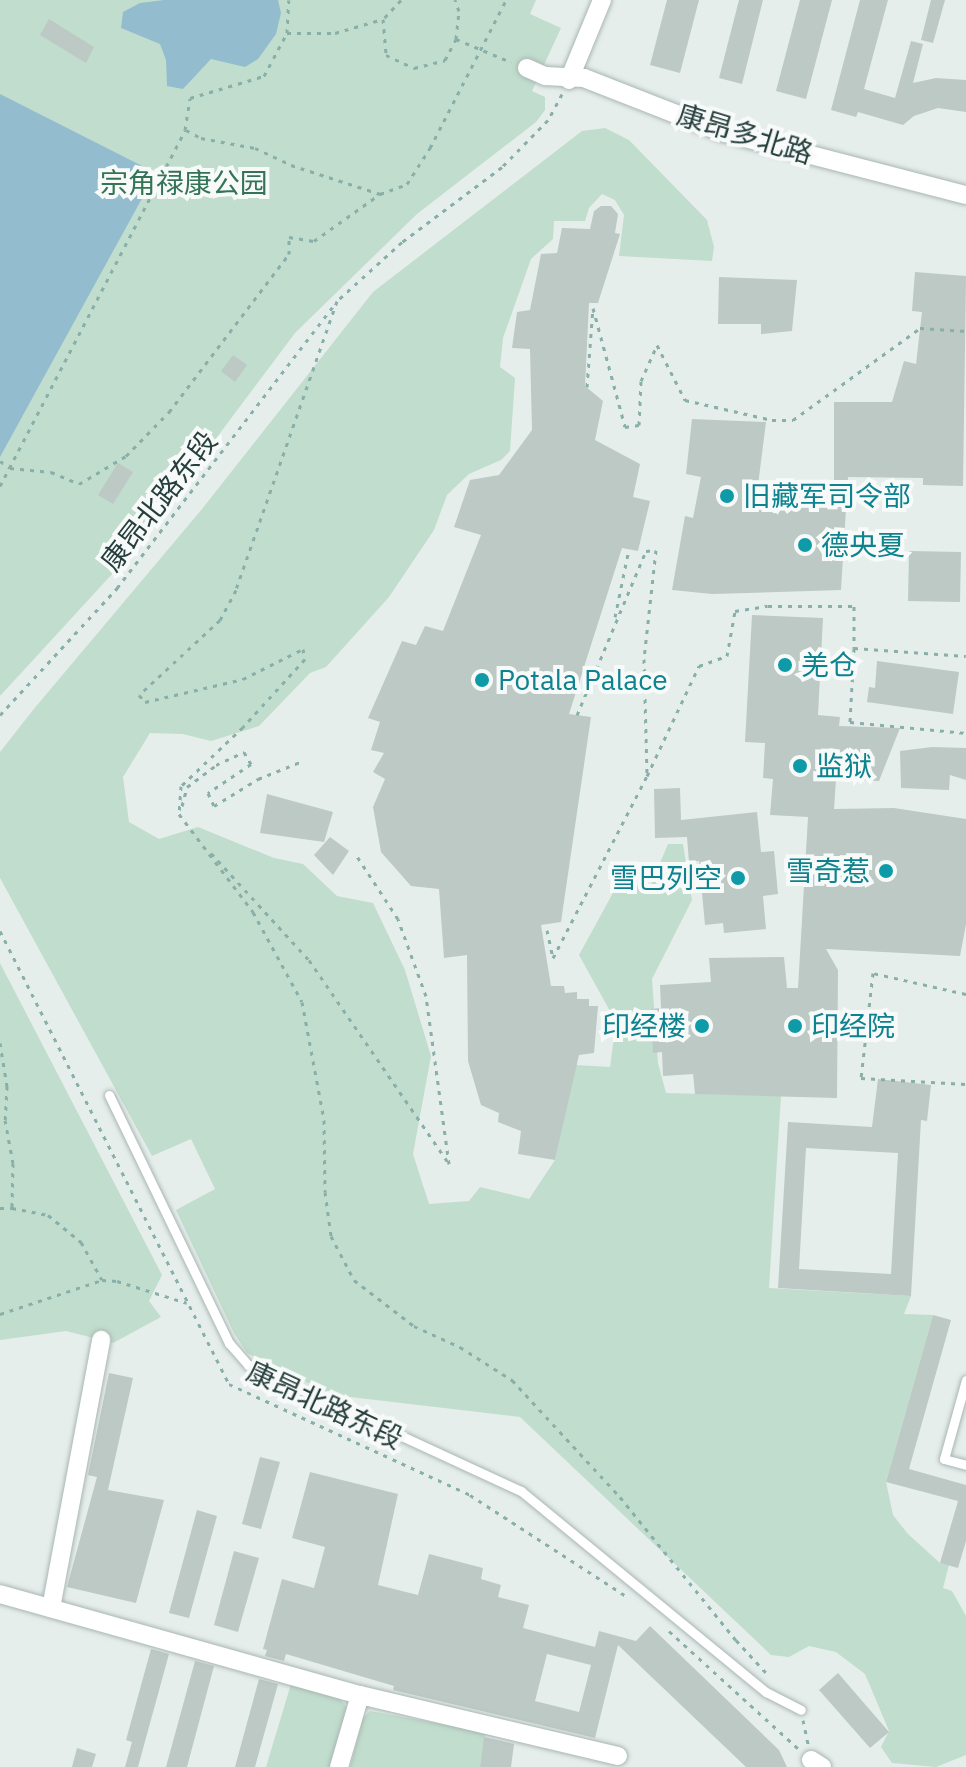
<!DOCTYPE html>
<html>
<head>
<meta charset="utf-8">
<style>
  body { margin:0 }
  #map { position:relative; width:966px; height:1767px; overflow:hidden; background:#e6eeec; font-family:"IBM Plex Sans","Noto Sans SC",sans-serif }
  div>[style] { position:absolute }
  .green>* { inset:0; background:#c1ddcd }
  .water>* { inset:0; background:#93bcce }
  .building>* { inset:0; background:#bcc9c5 }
  .path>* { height:3px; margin-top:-1.5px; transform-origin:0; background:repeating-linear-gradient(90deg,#89afa9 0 4px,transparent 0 10px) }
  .roads { filter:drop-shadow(0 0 2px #a9b6b4) drop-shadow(0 0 2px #a9b6b4) }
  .service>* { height:9px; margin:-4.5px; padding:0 4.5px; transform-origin:4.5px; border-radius:4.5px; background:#fff }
  .minor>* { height:18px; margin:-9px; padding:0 9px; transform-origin:9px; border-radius:9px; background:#fff }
  .dots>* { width:22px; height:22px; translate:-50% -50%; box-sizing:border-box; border:4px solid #f7faf9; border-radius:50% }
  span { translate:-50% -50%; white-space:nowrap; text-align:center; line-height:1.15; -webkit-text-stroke:8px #f7faf9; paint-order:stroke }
  .street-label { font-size:28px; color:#263f3c }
  .park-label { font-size:28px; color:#337356 }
  .culture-label { font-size:28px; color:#0d838f }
  .left { translate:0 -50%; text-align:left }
  .right { translate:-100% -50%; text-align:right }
</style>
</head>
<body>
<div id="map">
  <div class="green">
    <i style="clip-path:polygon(0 0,536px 0,530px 14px,561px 28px,532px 91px,545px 97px,545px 110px,536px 122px,417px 214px,295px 333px,125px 560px,0 696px)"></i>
    <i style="clip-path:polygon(605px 128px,629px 140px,707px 220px,714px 247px,712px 261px,619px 256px,624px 215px,615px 200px,602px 194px,589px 208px,585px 221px,554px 221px,553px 239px,531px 259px,503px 338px,500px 367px,515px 378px,510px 451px,501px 460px,469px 474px,447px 495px,434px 530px,389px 597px,326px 667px,310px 673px,259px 726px,211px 741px,183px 734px,150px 733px,123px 777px,129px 822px,159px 839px,198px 827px,274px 858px,303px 864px,337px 896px,373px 903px,405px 970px,431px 1056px,413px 1154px,429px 1204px,469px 1201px,480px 1187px,529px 1199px,555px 1160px,576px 1065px,610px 1067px,616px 1022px,579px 955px,620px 880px,649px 889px,668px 844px,683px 844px,692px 900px,652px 979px,658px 1063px,666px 1093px,781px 1096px,769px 1288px,911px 1296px,904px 1314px,933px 1315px,886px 1482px,893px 1515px,908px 1534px,940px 1563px,949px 1565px,943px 1588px,952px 1591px,966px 1616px,966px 1755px,936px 1767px,892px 1763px,881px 1747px,889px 1731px,865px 1674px,836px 1652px,809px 1646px,789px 1657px,771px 1655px,520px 1417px,333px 1395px,247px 1353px,234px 1333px,176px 1210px,215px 1189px,191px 1139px,152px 1156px,0 878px,0 752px,33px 710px,202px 509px,373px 292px,582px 131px)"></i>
    <i style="clip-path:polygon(0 963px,162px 1275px,149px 1301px,161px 1317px,113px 1343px,66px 1331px,0 1340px)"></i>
    <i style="clip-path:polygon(291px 1684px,339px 1697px,347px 1708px,331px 1767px,266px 1767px)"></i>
    <i style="clip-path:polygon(370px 1711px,512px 1737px,515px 1740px,485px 1735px,480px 1767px,350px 1767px,363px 1718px)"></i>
  </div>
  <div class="water">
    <i style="clip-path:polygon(164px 0,278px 0,281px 13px,276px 34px,258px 59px,245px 67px,211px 59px,183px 89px,167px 86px,166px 60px,160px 44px,121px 28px,123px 12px,140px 3px)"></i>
    <i style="clip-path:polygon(0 94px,156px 173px,0 457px)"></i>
  </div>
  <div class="building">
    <i style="clip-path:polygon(667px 0,699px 0,680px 73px,650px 65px)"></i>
    <i style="clip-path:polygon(739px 0,763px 0,742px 84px,719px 78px)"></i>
    <i style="clip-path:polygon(800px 0,832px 0,806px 99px,776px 91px)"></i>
    <i style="clip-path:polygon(860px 0,888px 0,864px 89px,895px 98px,911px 41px,923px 44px,913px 83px,936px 78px,966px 80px,966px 112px,938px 108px,914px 116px,903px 125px,858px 112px,856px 117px,831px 110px)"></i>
    <i style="clip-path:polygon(931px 0,945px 0,933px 43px,921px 40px)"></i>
    <i style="clip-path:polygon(49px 19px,94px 47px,86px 63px,40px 35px)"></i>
    <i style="clip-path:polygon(601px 206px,611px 206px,618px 214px,615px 233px,620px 234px,598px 303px,589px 303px,585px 386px,603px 401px,595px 440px,640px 464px,633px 497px,650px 501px,638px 551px,622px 548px,569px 714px,591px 717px,561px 922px,541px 925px,551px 986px,564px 986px,565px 993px,577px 992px,577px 999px,589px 999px,589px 1006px,598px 1006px,594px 1053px,579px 1055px,555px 1160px,518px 1154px,521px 1131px,498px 1122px,499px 1113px,481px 1105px,468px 1061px,467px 955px,444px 958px,439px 889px,411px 886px,381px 852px,373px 807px,385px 779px,373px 772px,384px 753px,371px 750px,380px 722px,368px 718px,402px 641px,416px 645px,425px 626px,443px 631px,481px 535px,454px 527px,470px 480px,499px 475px,532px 430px,530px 349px,512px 348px,517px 312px,530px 310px,541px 254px,557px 253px,562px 228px,590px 229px,594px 211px)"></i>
    <i style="clip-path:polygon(915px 272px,966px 276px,963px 486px,923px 485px,923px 478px,848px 477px,841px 590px,712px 594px,672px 590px,685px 516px,693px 518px,701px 477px,686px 474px,692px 419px,766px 422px,756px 501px,834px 500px,834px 402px,892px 402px,904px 361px,916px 364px,922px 312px,912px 311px)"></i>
    <i style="clip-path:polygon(719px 277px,797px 280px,792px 331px,761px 334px,761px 324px,718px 324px)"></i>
    <i style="clip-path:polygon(233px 355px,247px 365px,235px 382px,221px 371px)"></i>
    <i style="clip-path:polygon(118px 463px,133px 472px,113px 504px,98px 495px)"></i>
    <i style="clip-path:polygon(909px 551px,961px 552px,960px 602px,908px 601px)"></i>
    <i style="clip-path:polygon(752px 615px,823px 618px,818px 715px,840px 717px,839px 726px,900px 728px,879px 781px,836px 779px,834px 809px,894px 808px,966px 819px,966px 924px,960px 956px,826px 949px,838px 970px,837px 1098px,695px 1094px,693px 1074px,663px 1076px,662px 1052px,653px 1053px,651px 1009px,661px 1008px,660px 985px,711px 982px,709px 958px,784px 957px,787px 988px,798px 988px,808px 817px,770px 815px,773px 779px,763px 778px,765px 743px,745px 742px)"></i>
    <i style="clip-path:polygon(877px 661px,959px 672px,953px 714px,867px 702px,869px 687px,875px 688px)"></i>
    <i style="clip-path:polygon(932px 747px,966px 748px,966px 780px,950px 775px,949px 790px,901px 788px,900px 751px)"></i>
    <i style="clip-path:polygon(680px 788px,681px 820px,757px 812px,761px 852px,774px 851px,778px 894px,763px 896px,766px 929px,724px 933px,723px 923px,705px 925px,699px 861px,689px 862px,687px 837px,655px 838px,654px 789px)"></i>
    <i style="clip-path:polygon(267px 794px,333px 812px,324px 842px,260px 833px)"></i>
    <i style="clip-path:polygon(330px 837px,349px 851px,333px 875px,314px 855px)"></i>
    <i style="clip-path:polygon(evenodd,878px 1079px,931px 1085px,927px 1121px,921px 1120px,911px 1296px,778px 1288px,788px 1122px,872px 1127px,878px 1079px,806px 1148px,898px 1153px,891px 1274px,799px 1269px,806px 1148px)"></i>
    <i style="clip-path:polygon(933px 1315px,951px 1320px,909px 1469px,966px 1485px,966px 1541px,958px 1568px,940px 1563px,958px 1501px,886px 1482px)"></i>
    <i style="clip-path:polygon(109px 1373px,133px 1378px,108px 1490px,164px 1500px,136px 1603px,67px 1587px,97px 1477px,88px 1475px)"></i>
    <i style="clip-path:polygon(260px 1457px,280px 1462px,261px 1529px,242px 1524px)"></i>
    <i style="clip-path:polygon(evenodd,310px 1472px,398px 1494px,378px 1585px,418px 1595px,429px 1554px,483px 1568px,481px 1579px,501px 1585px,498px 1597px,529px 1605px,523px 1628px,595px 1647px,599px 1631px,636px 1641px,650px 1626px,779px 1750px,787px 1767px,746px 1767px,618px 1645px,595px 1738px,393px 1690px,394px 1686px,286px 1654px,284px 1661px,265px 1656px,267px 1650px,263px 1649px,282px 1579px,314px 1588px,325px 1547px,292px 1538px,310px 1472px,547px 1654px,591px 1665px,579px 1712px,535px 1701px,547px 1654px)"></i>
    <i style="clip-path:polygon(197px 1510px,217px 1516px,189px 1618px,169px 1613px)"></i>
    <i style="clip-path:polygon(234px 1551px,259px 1558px,238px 1632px,214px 1625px)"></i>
    <i style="clip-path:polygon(151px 1649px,169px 1654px,138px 1767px,125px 1767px,132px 1742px,126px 1740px)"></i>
    <i style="clip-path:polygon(195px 1661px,214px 1666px,187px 1767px,166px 1767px)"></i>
    <i style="clip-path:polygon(838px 1673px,889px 1732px,870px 1748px,819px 1690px)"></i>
    <i style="clip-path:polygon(259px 1679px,278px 1684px,255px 1767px,235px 1767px)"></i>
    <i style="clip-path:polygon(484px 1737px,514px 1744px,511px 1767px,480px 1767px)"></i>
    <i style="clip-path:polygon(77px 1748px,96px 1754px,92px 1767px,72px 1767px)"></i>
  </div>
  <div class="path">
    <i style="left:401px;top:0;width:26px;rotate:133deg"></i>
    <i style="left:383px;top:19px;width:36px;rotate:85deg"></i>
    <i style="left:386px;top:55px;width:31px;rotate:25deg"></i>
    <i style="left:414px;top:68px;width:32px;rotate:-14deg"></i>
    <i style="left:445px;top:60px;width:24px;rotate:-62deg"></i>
    <i style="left:456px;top:39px;width:28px;rotate:-84deg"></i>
    <i style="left:459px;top:11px;width:12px;rotate:-110deg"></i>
    <i style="left:287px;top:33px;width:33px;rotate:-87deg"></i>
    <i style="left:456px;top:39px;width:60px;rotate:22.7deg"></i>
    <i style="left:562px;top:94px;width:30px;rotate:118deg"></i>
    <i style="left:548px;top:120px;width:66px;rotate:134.4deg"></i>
    <i style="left:502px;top:167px;width:125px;rotate:143.1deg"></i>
    <i style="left:402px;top:242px;width:88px;rotate:137.8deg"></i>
    <i style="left:337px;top:301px;width:306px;rotate:109.3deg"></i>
    <i style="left:236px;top:590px;width:34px;rotate:118deg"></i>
    <i style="left:220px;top:620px;width:110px;rotate:137.2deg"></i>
    <i style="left:139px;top:695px;width:9px;rotate:49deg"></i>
    <i style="left:145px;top:702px;width:101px;rotate:-13.2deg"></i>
    <i style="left:243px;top:679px;width:67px;rotate:-26.6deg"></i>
    <i style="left:303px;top:649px;width:10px;rotate:79deg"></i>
    <i style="left:305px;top:659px;width:92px;rotate:132.4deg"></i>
    <i style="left:243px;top:727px;width:86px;rotate:136.4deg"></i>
    <i style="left:181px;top:786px;width:28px;rotate:94deg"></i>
    <i style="left:179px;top:814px;width:123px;rotate:52.9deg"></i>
    <i style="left:253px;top:912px;width:102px;rotate:61.4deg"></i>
    <i style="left:302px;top:1002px;width:120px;rotate:79.4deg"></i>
    <i style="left:324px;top:1120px;width:72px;rotate:89.2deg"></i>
    <i style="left:325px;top:1192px;width:44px;rotate:82.2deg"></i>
    <i style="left:331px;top:1236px;width:50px;rotate:62.4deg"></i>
    <i style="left:354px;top:1280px;width:76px;rotate:37.5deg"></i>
    <i style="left:414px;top:1326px;width:51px;rotate:24.5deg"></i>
    <i style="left:460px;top:1347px;width:62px;rotate:32.4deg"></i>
    <i style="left:512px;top:1380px;width:159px;rotate:47.3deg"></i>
    <i style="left:620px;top:1497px;width:184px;rotate:51deg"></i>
    <i style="left:736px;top:1640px;width:50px;rotate:47.4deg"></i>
    <i style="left:186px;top:130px;width:17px;rotate:28deg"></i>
    <i style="left:201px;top:138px;width:55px;rotate:10.5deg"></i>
    <i style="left:255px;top:148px;width:40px;rotate:25deg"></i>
    <i style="left:291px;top:165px;width:94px;rotate:18deg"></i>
    <i style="left:587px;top:387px;width:79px;rotate:-85.7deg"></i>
    <i style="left:593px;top:308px;width:123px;rotate:74.9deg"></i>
    <i style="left:625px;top:427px;width:14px;rotate:-8deg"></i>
    <i style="left:639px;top:425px;width:44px;rotate:-87.4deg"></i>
    <i style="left:641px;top:381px;width:39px;rotate:-66deg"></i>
    <i style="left:657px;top:345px;width:62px;rotate:63deg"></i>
    <i style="left:685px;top:400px;width:89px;rotate:12.9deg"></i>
    <i style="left:772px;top:420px;width:21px"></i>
    <i style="left:793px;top:420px;width:157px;rotate:-35.9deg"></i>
    <i style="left:920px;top:328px;width:46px;rotate:3.7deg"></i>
    <i style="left:0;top:461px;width:12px;rotate:35deg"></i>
    <i style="left:10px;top:468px;width:41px;rotate:5.6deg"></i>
    <i style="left:51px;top:472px;width:30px;rotate:23deg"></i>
    <i style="left:79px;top:484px;width:55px;rotate:-30.8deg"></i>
    <i style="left:126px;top:456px;width:62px;rotate:-45.7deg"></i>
    <i style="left:169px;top:412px;width:198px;rotate:-52.8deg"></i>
    <i style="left:289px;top:254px;width:17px;rotate:-90deg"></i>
    <i style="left:289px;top:237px;width:25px;rotate:9deg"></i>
    <i style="left:314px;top:241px;width:81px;rotate:-35.5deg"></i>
    <i style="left:380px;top:194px;width:29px;rotate:-20deg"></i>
    <i style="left:407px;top:184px;width:43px;rotate:-57.4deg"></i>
    <i style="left:430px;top:148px;width:166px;rotate:-62.8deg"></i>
    <i style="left:0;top:486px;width:401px;rotate:-62.5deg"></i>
    <i style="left:185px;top:130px;width:32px;rotate:-81deg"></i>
    <i style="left:190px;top:98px;width:77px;rotate:-16.6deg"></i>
    <i style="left:264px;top:76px;width:49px;rotate:-61.9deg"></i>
    <i style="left:287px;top:33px;width:48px"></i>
    <i style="left:335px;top:33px;width:50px;rotate:-16.3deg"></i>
    <i style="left:615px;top:617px;width:69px;rotate:-78.4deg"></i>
    <i style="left:854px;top:648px;width:74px;rotate:93.1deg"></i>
    <i style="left:850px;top:722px;width:117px;rotate:5.4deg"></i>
    <i style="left:0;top:715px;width:173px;rotate:-47.3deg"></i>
    <i style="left:117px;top:588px;width:359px;rotate:-52.5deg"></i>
    <i style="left:577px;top:715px;width:178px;rotate:-67.2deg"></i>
    <i style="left:646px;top:551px;width:10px;rotate:-6deg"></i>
    <i style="left:656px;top:550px;width:110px;rotate:96.3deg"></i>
    <i style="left:644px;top:659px;width:117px;rotate:88.5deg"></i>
    <i style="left:647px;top:776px;width:122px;rotate:-64.7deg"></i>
    <i style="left:699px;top:666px;width:30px;rotate:-20deg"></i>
    <i style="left:727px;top:656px;width:46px;rotate:-79.9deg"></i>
    <i style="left:735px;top:611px;width:33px;rotate:-9deg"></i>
    <i style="left:768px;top:606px;width:86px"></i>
    <i style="left:854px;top:606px;width:42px;rotate:90deg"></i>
    <i style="left:854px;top:648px;width:112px;rotate:4.1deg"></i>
    <i style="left:182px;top:806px;width:20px;rotate:-75deg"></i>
    <i style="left:187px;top:787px;width:36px;rotate:-37deg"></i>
    <i style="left:216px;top:765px;width:31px;rotate:-25deg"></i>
    <i style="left:244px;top:752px;width:14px;rotate:60deg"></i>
    <i style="left:251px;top:764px;width:52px;rotate:146deg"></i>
    <i style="left:208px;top:793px;width:14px;rotate:65deg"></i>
    <i style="left:214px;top:806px;width:52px;rotate:-31.5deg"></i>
    <i style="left:258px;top:779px;width:45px;rotate:-22deg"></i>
    <i style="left:211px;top:853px;width:145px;rotate:47.5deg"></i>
    <i style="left:309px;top:960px;width:247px;rotate:55.5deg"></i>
    <i style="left:449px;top:1164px;width:170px;rotate:-97.8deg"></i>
    <i style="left:426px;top:996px;width:82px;rotate:-110deg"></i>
    <i style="left:398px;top:919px;width:79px;rotate:-123.1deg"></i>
    <i style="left:547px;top:930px;width:29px;rotate:78deg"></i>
    <i style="left:553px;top:958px;width:205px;rotate:-62.7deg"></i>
    <i style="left:0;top:931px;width:508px;rotate:63.18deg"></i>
    <i style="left:229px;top:1384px;width:265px;rotate:24.7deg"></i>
    <i style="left:470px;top:1495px;width:189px;rotate:32.9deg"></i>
    <i style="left:966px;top:994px;width:95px;rotate:-167.3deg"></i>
    <i style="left:873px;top:973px;width:106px;rotate:96.5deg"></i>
    <i style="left:861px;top:1078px;width:105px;rotate:3.3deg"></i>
    <i style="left:0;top:1043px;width:44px;rotate:80.8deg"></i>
    <i style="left:7px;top:1086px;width:34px;rotate:93deg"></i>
    <i style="left:5px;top:1120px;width:44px;rotate:79.5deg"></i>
    <i style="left:13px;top:1163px;width:45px;rotate:91.3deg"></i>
    <i style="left:12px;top:1208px;width:37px;rotate:11deg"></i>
    <i style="left:48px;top:1215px;width:43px;rotate:39.3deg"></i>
    <i style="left:81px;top:1242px;width:43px;rotate:61.1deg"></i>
    <i style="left:0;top:1208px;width:12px"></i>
    <i style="left:0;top:1314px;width:108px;rotate:-18.4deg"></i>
    <i style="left:102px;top:1280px;width:15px;rotate:4deg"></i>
    <i style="left:117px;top:1281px;width:73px;rotate:17.4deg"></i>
    <i style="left:669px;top:1631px;width:177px;rotate:42.3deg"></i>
    <i style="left:803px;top:1720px;width:25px;rotate:78deg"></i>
  </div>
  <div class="roads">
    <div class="service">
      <i style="left:109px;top:1095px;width:276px;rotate:64.2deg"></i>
      <i style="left:229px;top:1343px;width:29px;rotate:49deg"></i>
      <i style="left:248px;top:1365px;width:301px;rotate:24.8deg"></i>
      <i style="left:521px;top:1491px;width:317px;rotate:39.4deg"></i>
      <i style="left:766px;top:1692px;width:39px;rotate:27deg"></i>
      <i style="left:966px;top:1380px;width:82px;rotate:105.6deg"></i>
      <i style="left:944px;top:1459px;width:23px;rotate:15deg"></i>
    </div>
    <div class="minor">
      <i style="left:527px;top:68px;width:20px;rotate:24deg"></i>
      <i style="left:545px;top:76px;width:39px;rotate:3deg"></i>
      <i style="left:584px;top:78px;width:148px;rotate:21.4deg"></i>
      <i style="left:722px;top:132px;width:252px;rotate:14.5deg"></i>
      <i style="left:569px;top:80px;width:87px;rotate:-67.6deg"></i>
      <i style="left:0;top:1594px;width:374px;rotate:15.7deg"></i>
      <i style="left:360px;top:1695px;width:265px;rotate:13.3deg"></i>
      <i style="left:51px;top:1608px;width:273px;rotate:-79.4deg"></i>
      <i style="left:811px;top:1760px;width:13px;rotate:32deg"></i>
      <i style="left:339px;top:1767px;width:75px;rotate:-73.7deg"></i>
    </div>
  </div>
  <div class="dots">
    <i style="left:727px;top:496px;background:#0f9aa8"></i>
    <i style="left:805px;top:545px;background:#0f9aa8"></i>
    <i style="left:785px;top:665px;background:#0f9aa8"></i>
    <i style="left:482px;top:680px;background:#0f9aa8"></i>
    <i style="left:800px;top:766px;background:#0f9aa8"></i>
    <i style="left:886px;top:871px;background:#0f9aa8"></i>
    <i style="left:738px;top:878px;background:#0f9aa8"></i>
    <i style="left:702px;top:1026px;background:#0f9aa8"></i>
    <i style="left:795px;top:1026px;background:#0f9aa8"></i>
  </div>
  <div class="street-label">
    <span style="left:745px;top:134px;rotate:17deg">康昂多北路</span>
    <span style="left:159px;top:501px;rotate:-52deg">康昂北路东段</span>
    <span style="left:325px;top:1405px;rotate:25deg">康昂北路东段</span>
  </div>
  <div class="park-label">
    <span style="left:184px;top:183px">宗角禄康公园</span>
  </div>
  <div class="culture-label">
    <span class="left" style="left:743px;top:496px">旧藏军司令部</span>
    <span class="left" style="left:821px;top:545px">德央夏</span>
    <span class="left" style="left:801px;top:665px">羌仓</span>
    <span class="left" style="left:498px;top:680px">Potala Palace</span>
    <span class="left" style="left:816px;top:766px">监狱</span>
    <span class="right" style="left:870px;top:871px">雪奇惹</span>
    <span class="right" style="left:722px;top:878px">雪巴列空</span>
    <span class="right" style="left:686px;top:1026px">印经楼</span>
    <span class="left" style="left:811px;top:1026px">印经院</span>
  </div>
</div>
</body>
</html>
